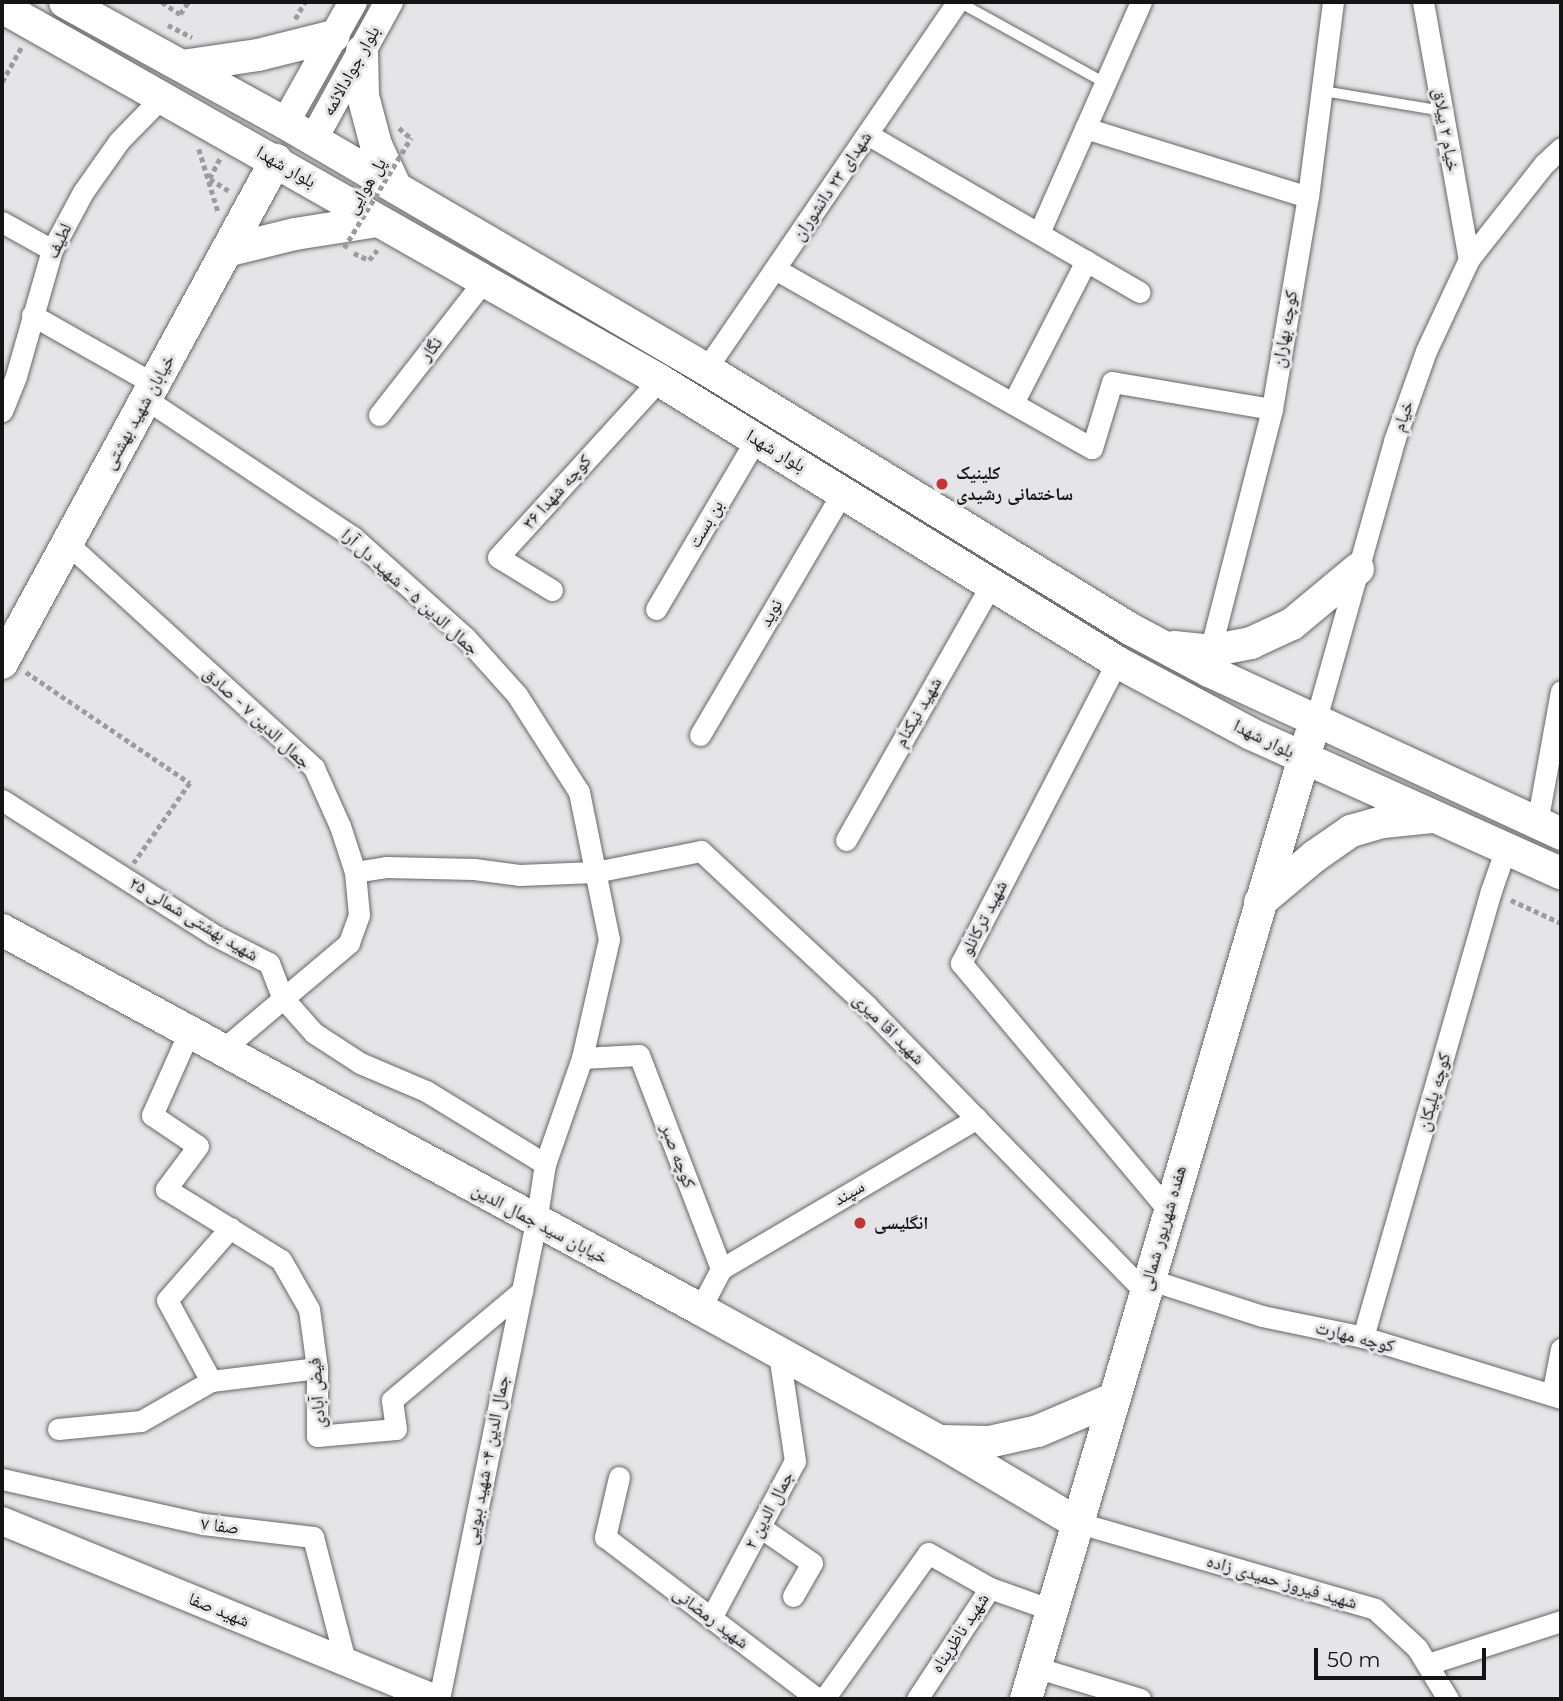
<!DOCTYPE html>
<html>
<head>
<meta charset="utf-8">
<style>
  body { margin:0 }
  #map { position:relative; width:1563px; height:1701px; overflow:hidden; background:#e5e5e8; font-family:Montserrat,"Noto Naskh Arabic",sans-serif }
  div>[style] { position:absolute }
  .path>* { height:4.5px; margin-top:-2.25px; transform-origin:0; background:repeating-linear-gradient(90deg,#9c9c9f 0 5px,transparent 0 8.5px) }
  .roads { filter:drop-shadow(0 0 2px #666668) drop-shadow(0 0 2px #666668) }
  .service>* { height:10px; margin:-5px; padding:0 5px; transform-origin:5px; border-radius:5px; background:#fff }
  .minor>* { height:21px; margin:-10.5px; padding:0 10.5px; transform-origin:10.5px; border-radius:10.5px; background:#fff }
  .tertiary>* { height:28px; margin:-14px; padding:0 14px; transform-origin:14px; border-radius:14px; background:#fff }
  .secondary>* { height:32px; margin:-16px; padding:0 16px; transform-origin:16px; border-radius:16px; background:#fff }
  .path-bridge>* { height:4.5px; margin-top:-2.25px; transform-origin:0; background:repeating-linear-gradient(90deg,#9c9c9f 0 5px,transparent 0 8.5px) }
  .dots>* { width:19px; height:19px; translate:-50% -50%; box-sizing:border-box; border:4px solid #e5e5e8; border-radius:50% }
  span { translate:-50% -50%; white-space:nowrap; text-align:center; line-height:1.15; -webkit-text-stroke:6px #e5e5e8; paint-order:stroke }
  .street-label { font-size:18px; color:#141415 }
  .poi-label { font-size:18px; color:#141415; font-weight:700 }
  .left { translate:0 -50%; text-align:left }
  .frame { position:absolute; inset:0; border:4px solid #141415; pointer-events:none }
  .scale { position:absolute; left:1314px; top:1648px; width:172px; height:32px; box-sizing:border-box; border:4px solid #141415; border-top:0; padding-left:9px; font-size:21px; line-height:24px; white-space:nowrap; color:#141415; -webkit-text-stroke:5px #e5e5e8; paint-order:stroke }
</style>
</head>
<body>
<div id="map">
  <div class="path">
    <i style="left:162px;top:2px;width:22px;rotate:34deg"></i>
    <i style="left:180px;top:14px;width:14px;rotate:-56deg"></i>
    <i style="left:295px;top:19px;width:20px;rotate:-60deg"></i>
    <i style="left:168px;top:25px;width:27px;rotate:27deg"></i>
    <i style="left:2px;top:82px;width:41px;rotate:-60.9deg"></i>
    <i style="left:399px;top:128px;width:16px;rotate:40deg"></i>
    <i style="left:199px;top:149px;width:65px;rotate:73deg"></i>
    <i style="left:220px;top:159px;width:22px;rotate:117deg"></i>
    <i style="left:210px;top:179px;width:22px;rotate:32deg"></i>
    <i style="left:354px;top:253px;width:17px;rotate:25deg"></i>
    <i style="left:369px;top:260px;width:13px;rotate:-51deg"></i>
    <i style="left:26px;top:672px;width:198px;rotate:34.1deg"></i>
    <i style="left:190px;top:783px;width:98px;rotate:125deg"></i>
    <i style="left:1511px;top:900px;width:55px;rotate:24.7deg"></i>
  </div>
  <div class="roads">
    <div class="service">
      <i style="left:959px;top:2px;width:167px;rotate:29deg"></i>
      <i style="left:1323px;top:91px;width:121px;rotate:9.5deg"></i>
    </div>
    <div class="minor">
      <i style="left:1423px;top:2px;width:261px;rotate:79.9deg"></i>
      <i style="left:1085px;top:128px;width:233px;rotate:17.2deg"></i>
      <i style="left:867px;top:134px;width:315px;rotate:30.1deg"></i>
      <i style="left:2px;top:222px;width:57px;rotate:29.2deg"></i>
      <i style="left:1039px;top:233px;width:253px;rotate:-66.2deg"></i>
      <i style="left:775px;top:269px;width:364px;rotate:29.5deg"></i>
      <i style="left:1092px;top:448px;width:69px;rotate:-73.1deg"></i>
      <i style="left:1112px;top:382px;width:162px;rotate:9.6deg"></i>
      <i style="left:32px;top:315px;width:140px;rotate:29.5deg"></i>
      <i style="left:706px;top:369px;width:445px;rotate:-55.6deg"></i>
      <i style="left:146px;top:399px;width:249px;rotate:33.7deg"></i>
      <i style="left:353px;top:537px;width:150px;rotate:41.8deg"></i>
      <i style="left:465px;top:637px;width:78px;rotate:48.1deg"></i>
      <i style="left:517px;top:695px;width:115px;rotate:57.4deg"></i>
      <i style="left:579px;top:792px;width:150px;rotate:78.5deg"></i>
      <i style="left:609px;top:939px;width:122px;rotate:102.8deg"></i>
      <i style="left:582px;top:1058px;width:112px;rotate:109.2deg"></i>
      <i style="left:545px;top:1164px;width:59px;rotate:98.8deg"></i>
      <i style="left:536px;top:1222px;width:487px;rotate:101.5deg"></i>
      <i style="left:1013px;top:403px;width:160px;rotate:-62.8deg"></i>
      <i style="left:2px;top:411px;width:38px;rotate:-68deg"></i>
      <i style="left:16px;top:376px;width:131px;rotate:-74.1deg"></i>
      <i style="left:52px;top:250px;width:66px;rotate:-61.9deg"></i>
      <i style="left:83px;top:192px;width:62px;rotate:-54.8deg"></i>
      <i style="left:119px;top:141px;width:62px;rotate:-45.7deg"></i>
      <i style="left:379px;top:415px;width:169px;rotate:-52deg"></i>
      <i style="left:67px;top:543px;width:334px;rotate:42.3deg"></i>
      <i style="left:314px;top:768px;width:64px;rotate:65.9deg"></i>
      <i style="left:340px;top:826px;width:48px;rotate:71.9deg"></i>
      <i style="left:355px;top:872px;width:43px;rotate:84.7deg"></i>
      <i style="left:359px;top:915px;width:30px;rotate:110deg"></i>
      <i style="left:349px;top:943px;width:166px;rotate:139.9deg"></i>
      <i style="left:552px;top:590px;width:63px;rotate:-148.6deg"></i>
      <i style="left:498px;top:557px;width:239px;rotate:-47.7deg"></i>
      <i style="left:656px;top:609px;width:197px;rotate:-59.5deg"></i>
      <i style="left:1210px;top:651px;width:250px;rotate:-75.6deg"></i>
      <i style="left:1272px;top:409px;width:215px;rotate:-80.4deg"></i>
      <i style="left:1308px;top:197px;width:197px;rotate:-82.7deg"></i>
      <i style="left:1117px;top:662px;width:339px;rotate:117.4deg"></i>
      <i style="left:961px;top:963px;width:322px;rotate:50deg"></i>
      <i style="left:1316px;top:719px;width:289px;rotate:-74.3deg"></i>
      <i style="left:1394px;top:441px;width:96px;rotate:-70.4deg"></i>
      <i style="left:1426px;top:351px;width:102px;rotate:-64.9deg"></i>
      <i style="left:1469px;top:259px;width:121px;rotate:-51.7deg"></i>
      <i style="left:1544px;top:164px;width:23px;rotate:-43deg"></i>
      <i style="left:700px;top:735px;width:283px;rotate:-59.6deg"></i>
      <i style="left:2px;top:800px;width:249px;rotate:32.5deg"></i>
      <i style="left:212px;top:934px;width:64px;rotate:27deg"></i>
      <i style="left:269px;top:963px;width:36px;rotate:69deg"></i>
      <i style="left:282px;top:997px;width:48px;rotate:48.4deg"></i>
      <i style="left:314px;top:1033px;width:55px;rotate:33.1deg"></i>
      <i style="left:360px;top:1063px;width:72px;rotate:23deg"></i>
      <i style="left:426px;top:1091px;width:140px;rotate:31.5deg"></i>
      <i style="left:1537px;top:823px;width:134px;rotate:-79.7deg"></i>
      <i style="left:846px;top:840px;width:293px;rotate:-60.4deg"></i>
      <i style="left:355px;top:872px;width:31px;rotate:-9deg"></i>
      <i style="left:386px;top:867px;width:88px;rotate:1.3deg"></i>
      <i style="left:474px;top:869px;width:45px;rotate:7.6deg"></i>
      <i style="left:519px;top:875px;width:76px;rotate:-2.3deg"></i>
      <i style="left:595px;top:872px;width:108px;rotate:-11.2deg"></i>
      <i style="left:701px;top:851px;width:227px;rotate:43deg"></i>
      <i style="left:867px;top:1006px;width:399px;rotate:45.8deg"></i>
      <i style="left:189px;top:1032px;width:91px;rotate:114deg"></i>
      <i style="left:152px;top:1115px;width:55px;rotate:34deg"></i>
      <i style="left:198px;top:1146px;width:54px;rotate:126.7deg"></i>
      <i style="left:166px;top:1189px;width:135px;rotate:31.7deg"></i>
      <i style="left:281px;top:1260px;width:56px;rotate:60.3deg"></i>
      <i style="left:309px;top:1309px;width:60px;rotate:82.3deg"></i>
      <i style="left:317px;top:1368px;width:68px;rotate:90deg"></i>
      <i style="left:317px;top:1436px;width:79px;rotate:-5.1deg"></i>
      <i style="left:396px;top:1429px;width:29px;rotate:-98deg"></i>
      <i style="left:392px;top:1400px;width:170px;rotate:-40deg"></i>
      <i style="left:582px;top:1058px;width:57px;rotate:-3deg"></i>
      <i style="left:639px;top:1055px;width:229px;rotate:69deg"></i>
      <i style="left:721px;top:1269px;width:45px;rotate:117.7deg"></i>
      <i style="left:721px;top:1269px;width:297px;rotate:-30.5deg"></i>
      <i style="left:1148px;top:1279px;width:120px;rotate:18deg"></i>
      <i style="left:1262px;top:1316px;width:103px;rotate:11.7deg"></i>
      <i style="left:1363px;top:1337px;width:207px;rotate:17.1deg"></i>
      <i style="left:1363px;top:1337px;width:464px;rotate:-74deg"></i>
      <i style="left:1491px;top:891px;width:46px;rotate:-70.8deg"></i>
      <i style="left:211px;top:1381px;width:92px;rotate:-118.5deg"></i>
      <i style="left:167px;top:1300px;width:96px;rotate:-48.8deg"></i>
      <i style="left:1552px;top:1395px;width:47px;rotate:-78.9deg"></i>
      <i style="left:58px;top:1429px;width:83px;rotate:-5.5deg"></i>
      <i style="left:141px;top:1421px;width:81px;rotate:-29.7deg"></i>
      <i style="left:211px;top:1381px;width:107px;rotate:-7deg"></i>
      <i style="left:619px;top:1477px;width:62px;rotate:103.1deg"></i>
      <i style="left:605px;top:1537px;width:268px;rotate:37.3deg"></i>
      <i style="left:2px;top:1479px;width:206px;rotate:12.6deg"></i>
      <i style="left:203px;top:1524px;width:111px;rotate:6.7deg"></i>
      <i style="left:313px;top:1537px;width:128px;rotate:75.5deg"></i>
      <i style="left:1076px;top:1522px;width:311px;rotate:16.2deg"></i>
      <i style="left:1375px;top:1609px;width:57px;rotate:42.9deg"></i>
      <i style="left:1417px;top:1648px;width:60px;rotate:58.7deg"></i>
      <i style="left:760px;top:1527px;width:63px;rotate:34.7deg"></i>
      <i style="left:812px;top:1563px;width:38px;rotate:120deg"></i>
      <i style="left:711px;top:1618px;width:178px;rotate:-61.9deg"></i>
      <i style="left:795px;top:1461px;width:108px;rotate:-98.5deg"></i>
      <i style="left:1428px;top:1664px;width:140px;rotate:-17.9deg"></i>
      <i style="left:1035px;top:1667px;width:110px;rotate:16.9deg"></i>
      <i style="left:824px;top:1699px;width:179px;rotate:-54.5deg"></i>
      <i style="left:928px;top:1553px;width:71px;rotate:29.4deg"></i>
      <i style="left:917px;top:1699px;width:133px;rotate:-56.7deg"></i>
      <i style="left:990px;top:1588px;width:66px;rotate:19.5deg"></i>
    </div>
    <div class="tertiary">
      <i style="left:285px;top:123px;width:139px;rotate:-60.7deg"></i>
      <i style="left:313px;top:140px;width:158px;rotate:-61.2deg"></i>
      <i style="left:2px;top:1521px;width:468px;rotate:22.3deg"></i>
    </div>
    <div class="secondary">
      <i style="left:65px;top:2px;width:251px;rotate:28.8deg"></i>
      <i style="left:285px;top:123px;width:488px;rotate:30.3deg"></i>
      <i style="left:706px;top:369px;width:500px;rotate:31.5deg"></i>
      <i style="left:1132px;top:630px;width:87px;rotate:28deg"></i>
      <i style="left:1209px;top:671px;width:388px;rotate:24.8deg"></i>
      <i style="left:2px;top:7px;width:755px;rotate:29.58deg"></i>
      <i style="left:659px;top:380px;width:538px;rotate:31.62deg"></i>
      <i style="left:1117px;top:662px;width:152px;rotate:28.2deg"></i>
      <i style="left:1251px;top:734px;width:340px;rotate:24.2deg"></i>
      <i style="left:362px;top:51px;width:45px;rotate:88.7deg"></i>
      <i style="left:363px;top:96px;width:51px;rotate:75.1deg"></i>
      <i style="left:376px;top:145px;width:47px;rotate:65.1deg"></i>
      <i style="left:182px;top:66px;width:77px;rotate:-8.2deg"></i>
      <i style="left:258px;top:55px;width:78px;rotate:-14deg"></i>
      <i style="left:226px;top:251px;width:71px;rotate:-13.8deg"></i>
      <i style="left:295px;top:234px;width:83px;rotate:-9deg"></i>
      <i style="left:1174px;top:647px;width:36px;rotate:6deg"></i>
      <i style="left:1210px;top:651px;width:42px;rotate:-11deg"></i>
      <i style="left:1251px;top:643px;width:45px;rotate:-24.9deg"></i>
      <i style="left:1292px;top:624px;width:86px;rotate:-39.8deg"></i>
      <i style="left:2px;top:663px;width:573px;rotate:-61.42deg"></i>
      <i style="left:1260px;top:902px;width:72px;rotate:-39.9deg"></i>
      <i style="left:1315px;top:856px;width:44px;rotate:-34.8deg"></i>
      <i style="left:1351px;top:831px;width:33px;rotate:-16deg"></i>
      <i style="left:1383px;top:822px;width:49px;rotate:-5.8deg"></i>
      <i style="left:2px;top:930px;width:794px;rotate:28.5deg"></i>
      <i style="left:700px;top:1309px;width:273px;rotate:28.9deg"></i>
      <i style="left:939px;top:1441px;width:159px;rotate:30.6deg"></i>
      <i style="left:940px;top:1441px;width:49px;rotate:1.2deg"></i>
      <i style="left:989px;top:1442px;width:50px;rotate:-12.7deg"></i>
      <i style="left:1038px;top:1431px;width:82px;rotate:-23.1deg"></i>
      <i style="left:1026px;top:1699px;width:1003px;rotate:-73.55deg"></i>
    </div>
  </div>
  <div class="path-bridge">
    <i style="left:344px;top:248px;width:129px;rotate:-58.7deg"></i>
  </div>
  <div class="dots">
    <i style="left:942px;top:484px;background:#c33437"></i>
    <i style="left:860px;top:1223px;background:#c33437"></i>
  </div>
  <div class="street-label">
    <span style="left:351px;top:71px;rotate:-61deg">بلوار جوادالائمه</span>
    <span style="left:1446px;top:130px;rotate:80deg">خیام ۲ ییلاق</span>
    <span style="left:286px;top:167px;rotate:30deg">بلوار شهدا</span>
    <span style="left:366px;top:186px;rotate:-59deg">پل هوایی</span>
    <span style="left:832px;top:186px;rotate:-56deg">شهدای ۲۳ دانشوران</span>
    <span style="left:59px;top:241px;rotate:-65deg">لطیف</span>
    <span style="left:1285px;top:329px;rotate:-80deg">کوچه بهاران</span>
    <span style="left:431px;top:349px;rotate:-52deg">نگار</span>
    <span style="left:139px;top:412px;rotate:-61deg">خیابان شهید بهشتی</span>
    <span style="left:1403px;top:416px;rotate:-70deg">خیام</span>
    <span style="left:776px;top:451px;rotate:31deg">بلوار شهدا</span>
    <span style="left:557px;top:492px;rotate:-48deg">کوچه شهدا ۳۶</span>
    <span style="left:706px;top:524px;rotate:-60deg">بن بست</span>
    <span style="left:410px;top:592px;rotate:42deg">جمال الدین ۵ - شهید دل آرا</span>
    <span style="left:771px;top:613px;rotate:-60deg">نوید</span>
    <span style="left:918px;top:712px;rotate:-60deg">شهید نیکنام</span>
    <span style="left:257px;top:718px;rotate:43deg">جمال الدین ۷ - صادق</span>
    <span style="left:1264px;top:739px;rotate:26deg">بلوار شهدا</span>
    <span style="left:984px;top:918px;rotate:-63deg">شهید ترکانلو</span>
    <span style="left:194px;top:919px;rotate:31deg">۲۵ شهید بهشتی شمالی</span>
    <span style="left:889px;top:1029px;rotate:45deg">شهید اقا میری</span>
    <span style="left:1434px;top:1092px;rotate:-74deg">کوچه پلیکان</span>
    <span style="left:678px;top:1156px;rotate:69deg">کوچه صبر</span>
    <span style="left:849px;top:1193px;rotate:-30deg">سپند</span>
    <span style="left:540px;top:1224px;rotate:28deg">خیابان سید جمال الدین</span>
    <span style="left:1163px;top:1228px;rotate:-74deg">هفده شهریور شمالی</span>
    <span style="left:1355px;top:1337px;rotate:14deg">کوچه مهارت</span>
    <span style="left:317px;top:1393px;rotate:-94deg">فیض آبادی</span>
    <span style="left:487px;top:1460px;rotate:-79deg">جمال الدین ۴- شهید ببویی</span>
    <span style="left:769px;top:1510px;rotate:-62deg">جمال الدین ۲</span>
    <span style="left:220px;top:1526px;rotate:7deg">صفا ۷</span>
    <span style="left:1282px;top:1582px;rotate:16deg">شهید فیروز حمیدی زاده</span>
    <span style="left:219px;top:1610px;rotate:22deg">شهید صفا</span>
    <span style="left:711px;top:1618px;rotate:37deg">شهید رمضانی</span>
    <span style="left:960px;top:1633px;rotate:-57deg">شهید ناظرپناه</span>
  </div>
  <div class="poi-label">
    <span class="left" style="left:956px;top:484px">کلینیک<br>ساختمانی رشیدی</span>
    <span class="left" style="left:874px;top:1223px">انگلیسی</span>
  </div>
  <div class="frame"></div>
  <div class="scale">50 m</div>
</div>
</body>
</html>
